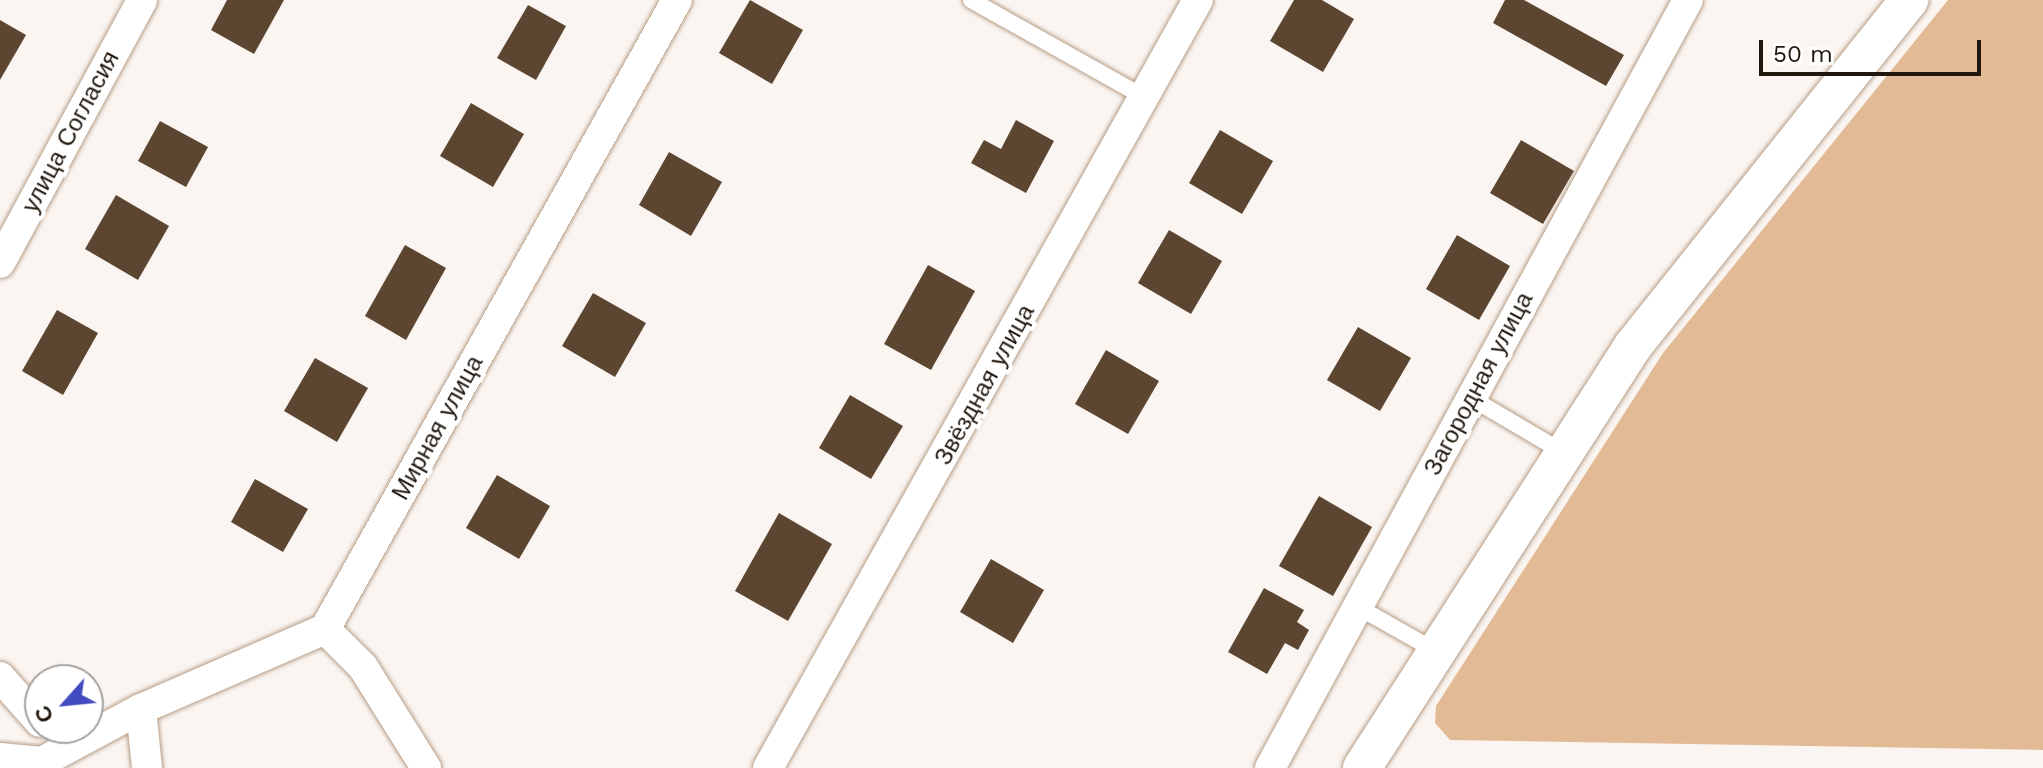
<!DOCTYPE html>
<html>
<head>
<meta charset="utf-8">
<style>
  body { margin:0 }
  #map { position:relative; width:2043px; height:768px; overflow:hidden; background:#fbf5f1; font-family:"Work Sans",sans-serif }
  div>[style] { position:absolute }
  .green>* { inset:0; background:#e2bb96 }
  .building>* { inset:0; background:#5c4531 }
  .roads { filter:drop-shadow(0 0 2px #b79e87) drop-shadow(0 0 2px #b79e87) }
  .service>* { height:16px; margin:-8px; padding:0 8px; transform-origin:8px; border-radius:8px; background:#fff }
  .minor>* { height:30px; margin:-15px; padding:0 15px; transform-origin:15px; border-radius:15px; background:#fff }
  .tertiary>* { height:38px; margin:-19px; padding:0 19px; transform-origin:19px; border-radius:19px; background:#fff }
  span { translate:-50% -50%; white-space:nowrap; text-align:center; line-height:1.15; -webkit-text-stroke:8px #fff; paint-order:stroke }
  .street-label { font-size:24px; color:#20170e }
  .north { position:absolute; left:24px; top:664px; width:80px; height:80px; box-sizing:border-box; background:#fff; border:2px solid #a6a29f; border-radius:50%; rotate:243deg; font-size:22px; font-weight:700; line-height:32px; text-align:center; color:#20170e }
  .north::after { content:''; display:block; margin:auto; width:28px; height:36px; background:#434bc0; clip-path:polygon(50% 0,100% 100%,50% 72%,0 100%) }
  .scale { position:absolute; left:1759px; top:40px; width:222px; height:36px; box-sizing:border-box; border:4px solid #20170e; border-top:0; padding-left:10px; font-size:24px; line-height:28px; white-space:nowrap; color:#20170e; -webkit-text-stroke:6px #fff; paint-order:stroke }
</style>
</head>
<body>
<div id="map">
  <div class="green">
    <i style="clip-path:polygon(1948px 0,2043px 0,2043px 750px,1450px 740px,1435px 723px,1436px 706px,1663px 353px)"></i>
  </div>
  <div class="building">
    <i style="clip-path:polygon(227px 0,284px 0,254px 54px,211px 30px)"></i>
    <i style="clip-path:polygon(750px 0,803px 30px,772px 84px,719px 53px)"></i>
    <i style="clip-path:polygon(1294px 0,1322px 0,1354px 19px,1323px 72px,1270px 41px)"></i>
    <i style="clip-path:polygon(1505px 0,1524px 0,1624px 55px,1606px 86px,1493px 23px)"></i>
    <i style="clip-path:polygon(528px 5px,566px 26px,536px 80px,497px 58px)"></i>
    <i style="clip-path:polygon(0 20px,26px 35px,0 80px)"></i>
    <i style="clip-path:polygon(471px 103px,524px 134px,493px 187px,440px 156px)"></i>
    <i style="clip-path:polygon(1016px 120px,1054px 141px,1026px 193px,971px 163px,984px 140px,1001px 149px)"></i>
    <i style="clip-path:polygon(160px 121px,208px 147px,186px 187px,138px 161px)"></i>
    <i style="clip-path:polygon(1220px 130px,1273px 161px,1242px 214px,1189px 183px)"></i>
    <i style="clip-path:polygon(1521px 140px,1574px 171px,1543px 224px,1490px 193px)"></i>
    <i style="clip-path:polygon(669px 152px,722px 182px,691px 236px,639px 205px)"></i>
    <i style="clip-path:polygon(116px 195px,169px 226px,138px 280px,85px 249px)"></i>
    <i style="clip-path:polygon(1169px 230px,1222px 261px,1191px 314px,1138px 283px)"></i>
    <i style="clip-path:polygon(1457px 235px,1510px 266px,1479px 320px,1426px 289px)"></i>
    <i style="clip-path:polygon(405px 245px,446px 268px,406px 340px,365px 316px)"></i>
    <i style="clip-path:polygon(928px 265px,975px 291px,931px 370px,884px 344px)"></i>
    <i style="clip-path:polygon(593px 293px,646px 323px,615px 377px,562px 346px)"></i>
    <i style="clip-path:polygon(57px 310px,98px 333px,63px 395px,22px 371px)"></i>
    <i style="clip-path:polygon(1358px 327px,1411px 358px,1380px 411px,1327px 380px)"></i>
    <i style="clip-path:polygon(1106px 350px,1159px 381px,1128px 434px,1075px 404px)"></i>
    <i style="clip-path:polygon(315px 358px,368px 388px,337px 442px,284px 411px)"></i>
    <i style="clip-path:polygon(850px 395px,903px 426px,871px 479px,819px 448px)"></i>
    <i style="clip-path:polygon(497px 475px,550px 506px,519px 559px,466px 528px)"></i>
    <i style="clip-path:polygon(255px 479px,308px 509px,283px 552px,231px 522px)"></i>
    <i style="clip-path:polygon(1319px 496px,1372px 527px,1333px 596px,1279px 566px)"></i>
    <i style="clip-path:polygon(779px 513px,832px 544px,788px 621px,735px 591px)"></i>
    <i style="clip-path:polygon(991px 559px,1044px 590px,1013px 643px,960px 612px)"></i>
    <i style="clip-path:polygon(1264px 588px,1304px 610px,1297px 622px,1309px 630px,1298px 650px,1285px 643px,1267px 674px,1228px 652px)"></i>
  </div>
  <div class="roads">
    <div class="service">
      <i style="left:971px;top:0;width:198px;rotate:29.3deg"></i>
      <i style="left:1471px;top:398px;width:104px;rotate:30.5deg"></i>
      <i style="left:1358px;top:607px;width:87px;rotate:29.5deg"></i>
    </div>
    <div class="minor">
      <i style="left:0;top:263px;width:299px;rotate:-61.6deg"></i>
      <i style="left:325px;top:629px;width:54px;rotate:45deg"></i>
      <i style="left:363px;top:667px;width:119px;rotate:58deg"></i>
      <i style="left:0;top:677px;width:60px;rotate:48.4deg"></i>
      <i style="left:0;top:758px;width:42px;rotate:5.4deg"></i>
      <i style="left:42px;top:762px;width:112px;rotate:-28.2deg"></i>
      <i style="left:147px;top:768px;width:59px;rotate:-95.8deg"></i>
      <i style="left:141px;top:709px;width:201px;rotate:-23.5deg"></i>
      <i style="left:325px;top:629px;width:721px;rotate:-60.77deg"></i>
      <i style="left:768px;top:768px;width:880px;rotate:-60.76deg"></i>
      <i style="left:1270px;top:768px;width:874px;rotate:-61.44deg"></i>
    </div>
    <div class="tertiary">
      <i style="left:1362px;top:768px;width:502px;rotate:-57.29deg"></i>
      <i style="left:1633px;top:346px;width:443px;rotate:-51.4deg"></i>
    </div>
  </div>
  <div class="street-label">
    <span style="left:71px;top:132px;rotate:-62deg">улица Согласия</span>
    <span style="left:1479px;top:384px;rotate:-62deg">Загородная улица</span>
    <span style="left:985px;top:385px;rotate:-61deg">Звёздная улица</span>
    <span style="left:438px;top:428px;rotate:-61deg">Мирная улица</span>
  </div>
  <div class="north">С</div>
  <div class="scale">50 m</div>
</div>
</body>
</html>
